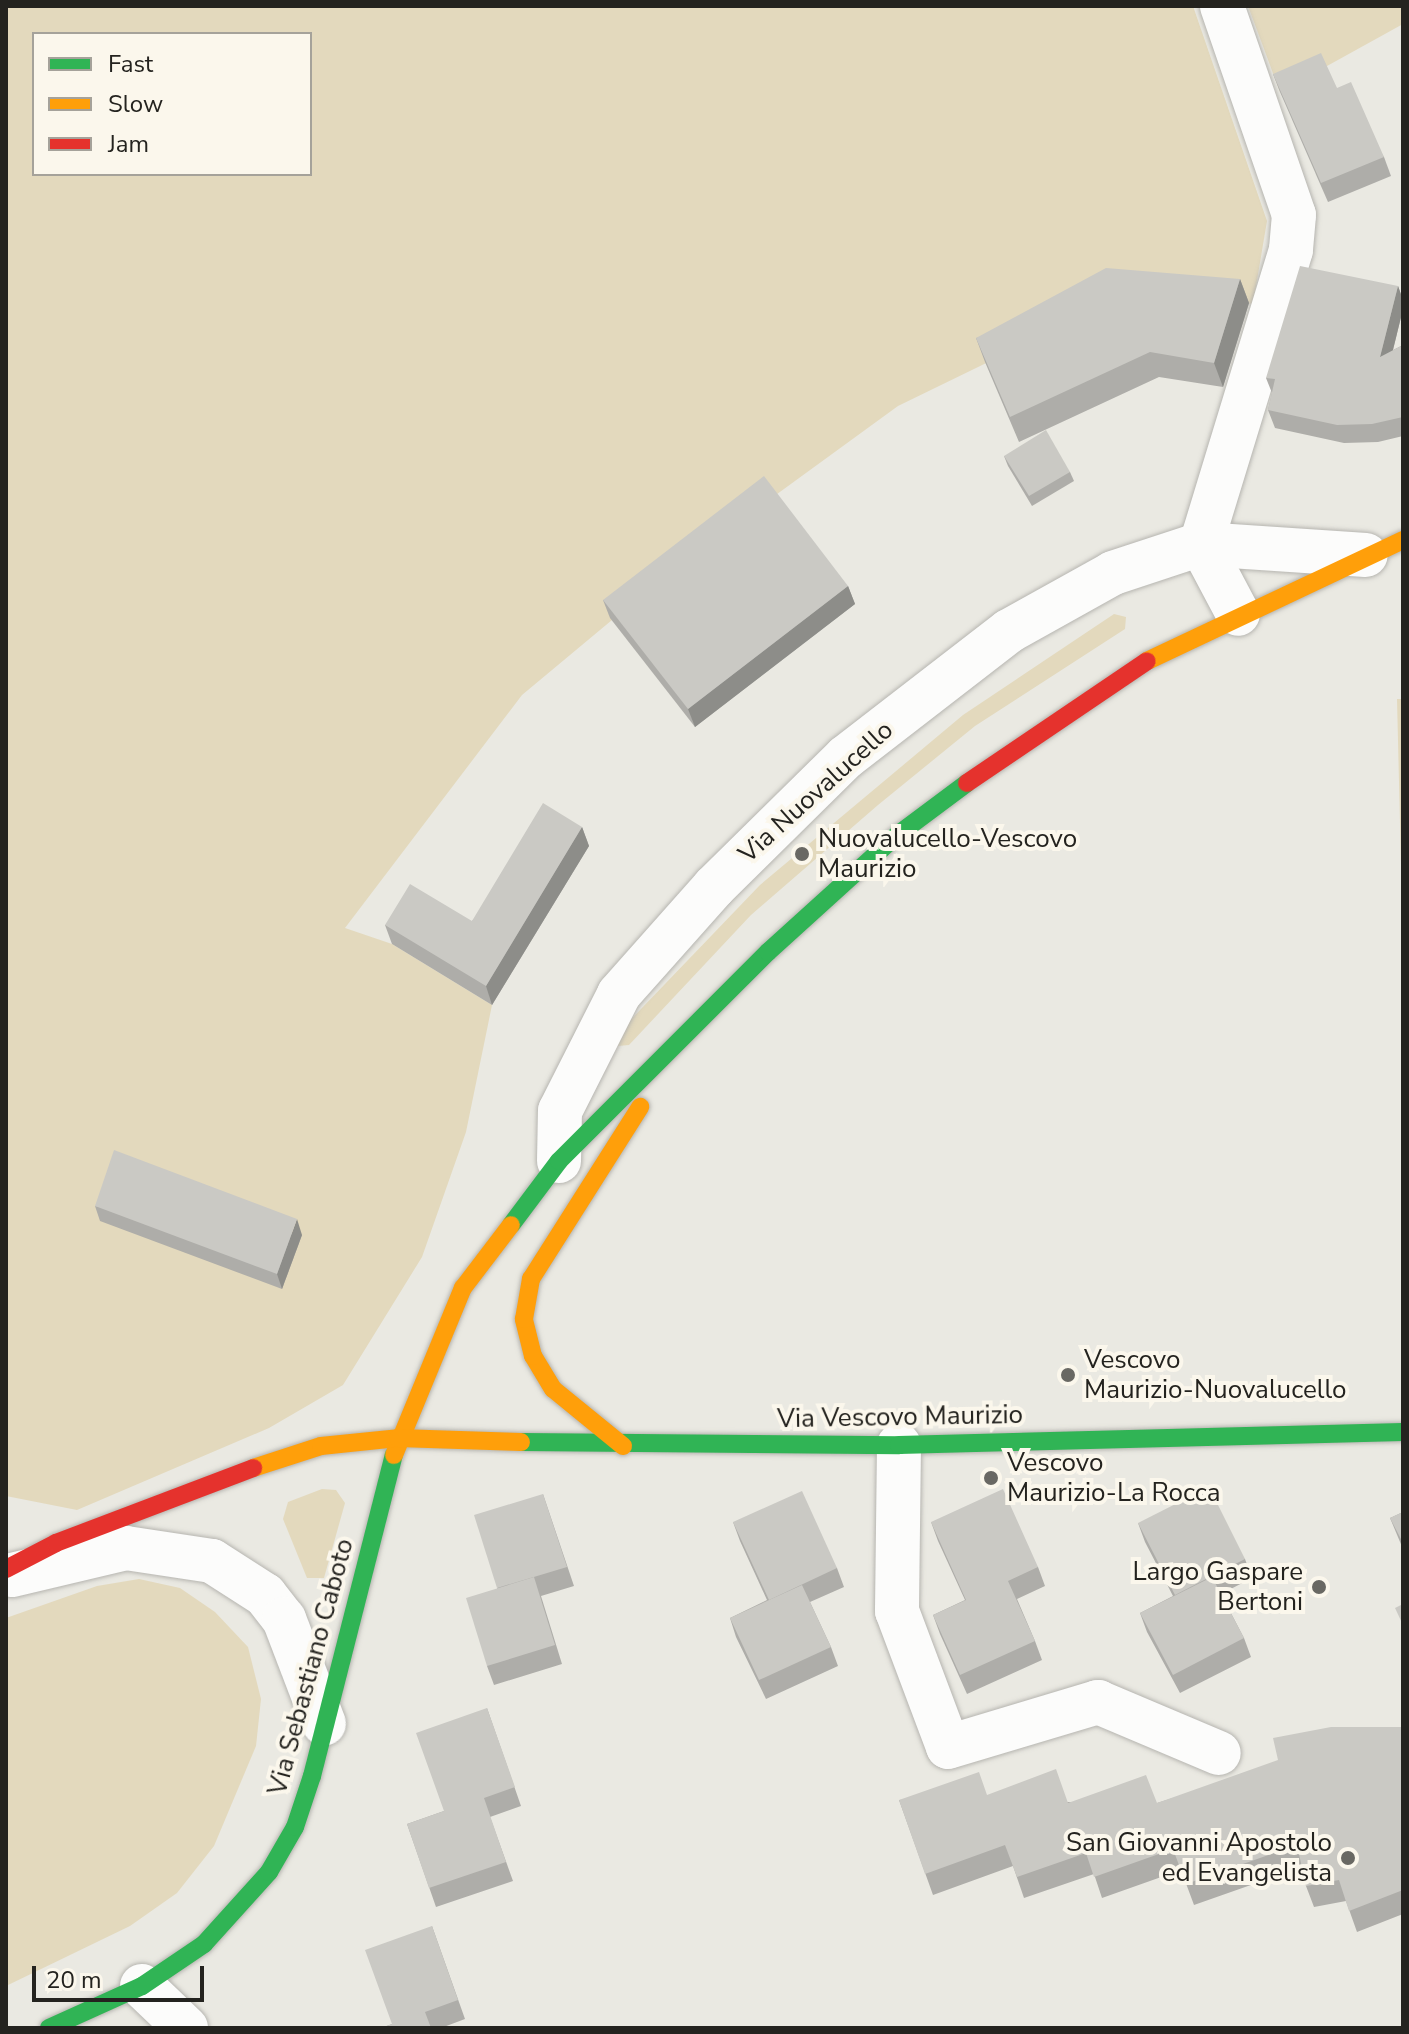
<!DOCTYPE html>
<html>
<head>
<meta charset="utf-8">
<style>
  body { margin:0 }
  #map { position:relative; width:1409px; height:2034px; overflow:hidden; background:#eae9e2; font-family:"Nunito Sans",sans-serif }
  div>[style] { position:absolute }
  .green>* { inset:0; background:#e3d9bd }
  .roads { filter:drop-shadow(0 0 2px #b6b5b0) drop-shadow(0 0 2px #b6b5b0) }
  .street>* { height:44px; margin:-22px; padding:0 22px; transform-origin:22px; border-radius:22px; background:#fcfcfb }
  .fast>* { height:18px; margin:-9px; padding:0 9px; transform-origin:9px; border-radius:9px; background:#30b455 }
  .slow>* { height:18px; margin:-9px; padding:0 9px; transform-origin:9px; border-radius:9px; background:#ff9f0a }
  .jam>* { height:18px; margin:-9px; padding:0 9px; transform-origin:9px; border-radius:9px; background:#e5322d }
  .wall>* { inset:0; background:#aeada9 }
  .shaded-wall>* { inset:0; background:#8d8d89 }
  .building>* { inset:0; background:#cac9c4 }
  .dots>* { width:22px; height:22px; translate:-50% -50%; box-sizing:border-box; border:4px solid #fbf7ec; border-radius:50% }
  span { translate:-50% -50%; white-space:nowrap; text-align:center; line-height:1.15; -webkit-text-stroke:8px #fbf7ec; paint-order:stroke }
  .street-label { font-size:26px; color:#24231f }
  .poi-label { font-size:26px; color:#24231f }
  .left { translate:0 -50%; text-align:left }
  .right { translate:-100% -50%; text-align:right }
  .frame { position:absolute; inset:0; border:8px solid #24231f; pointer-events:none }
  .legend { position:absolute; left:32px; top:32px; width:280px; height:144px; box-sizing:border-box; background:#fbf7ec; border:2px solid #a5a29a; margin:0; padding:10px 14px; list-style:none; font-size:24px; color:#24231f }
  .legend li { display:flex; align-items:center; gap:16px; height:40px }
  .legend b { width:40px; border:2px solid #a5a29a }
  .scale { position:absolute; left:32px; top:1966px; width:172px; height:36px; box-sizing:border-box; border:4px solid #24231f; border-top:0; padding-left:10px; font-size:24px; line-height:28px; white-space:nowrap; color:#24231f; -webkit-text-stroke:6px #fbf7ec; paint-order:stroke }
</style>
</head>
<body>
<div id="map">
  <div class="green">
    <i style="clip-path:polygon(evenodd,6px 6px,1193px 6px,1267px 221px,1253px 304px,1219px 301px,1013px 350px,898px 406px,666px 575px,522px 695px,345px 928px,392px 944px,492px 1005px,466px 1132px,422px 1257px,343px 1385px,269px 1428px,77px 1510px,6px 1496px,6px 6px,34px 34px,310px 34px,310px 174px,34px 174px,34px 34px)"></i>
    <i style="clip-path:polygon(1248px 6px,1403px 6px,1403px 24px,1280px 92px)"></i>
    <i style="clip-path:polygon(1114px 614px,1126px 617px,1125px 629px,975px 726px,878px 805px,751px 915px,629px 1045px,618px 1046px,617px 1034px,760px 885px,963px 715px)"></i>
    <i style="clip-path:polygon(1397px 699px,1403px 699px,1403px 948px)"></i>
    <i style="clip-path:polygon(322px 1489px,336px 1490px,345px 1503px,324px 1578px,307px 1578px,283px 1519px,288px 1502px)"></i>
    <i style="clip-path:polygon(139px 1579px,180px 1588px,215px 1612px,248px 1647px,261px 1699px,256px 1746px,214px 1846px,177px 1893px,130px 1926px,6px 1986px,6px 1618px,97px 1586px)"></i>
  </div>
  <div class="roads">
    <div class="street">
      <i style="left:1222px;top:6px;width:221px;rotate:71deg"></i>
      <i style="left:1294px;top:215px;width:35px;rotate:95deg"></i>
      <i style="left:1291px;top:250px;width:307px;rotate:107deg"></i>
      <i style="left:1201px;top:544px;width:79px;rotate:62.1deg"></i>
      <i style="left:559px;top:1161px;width:50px;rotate:-88.9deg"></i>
      <i style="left:560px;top:1111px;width:131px;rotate:-63.2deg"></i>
      <i style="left:619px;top:994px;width:143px;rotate:-48.4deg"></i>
      <i style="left:714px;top:887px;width:185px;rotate:-44.6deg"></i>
      <i style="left:846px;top:757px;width:206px;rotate:-37.7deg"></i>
      <i style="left:1009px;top:631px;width:119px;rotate:-29.1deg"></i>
      <i style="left:1113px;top:573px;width:93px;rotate:-18.2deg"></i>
      <i style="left:1201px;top:544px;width:165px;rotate:3.8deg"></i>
      <i style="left:899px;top:1445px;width:166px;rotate:90.7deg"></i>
      <i style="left:897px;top:1611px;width:145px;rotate:69.4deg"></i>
      <i style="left:948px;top:1747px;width:157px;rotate:-16.7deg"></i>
      <i style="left:1098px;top:1702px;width:131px;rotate:22.9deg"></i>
      <i style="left:12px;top:1575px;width:117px;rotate:-13.3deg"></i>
      <i style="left:126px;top:1548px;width:87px;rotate:8.6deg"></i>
      <i style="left:212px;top:1561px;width:63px;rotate:32.7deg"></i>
      <i style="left:265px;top:1595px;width:31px;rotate:52deg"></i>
      <i style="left:284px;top:1619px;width:112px;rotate:69.1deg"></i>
      <i style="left:142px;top:1986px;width:61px;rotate:43.7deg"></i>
    </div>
    <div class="fast">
      <i style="left:511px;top:1225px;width:80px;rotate:-53.1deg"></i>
      <i style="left:559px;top:1161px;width:296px;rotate:-45deg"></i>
      <i style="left:768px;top:952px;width:173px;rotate:-42.2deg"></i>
      <i style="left:896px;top:836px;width:89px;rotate:-36.7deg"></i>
      <i style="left:521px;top:1442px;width:378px;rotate:0.5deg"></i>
      <i style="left:899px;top:1445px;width:504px;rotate:-1.48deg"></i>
      <i style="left:49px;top:2028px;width:102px;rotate:-24.3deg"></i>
      <i style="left:142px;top:1986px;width:75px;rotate:-34.1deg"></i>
      <i style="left:204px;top:1944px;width:97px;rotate:-47.9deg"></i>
      <i style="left:269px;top:1872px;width:52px;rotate:-60deg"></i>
      <i style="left:295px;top:1827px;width:54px;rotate:-71.6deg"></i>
      <i style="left:312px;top:1776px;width:331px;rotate:-75.7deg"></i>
    </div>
    <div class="slow">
      <i style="left:1147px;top:661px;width:283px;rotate:-25.3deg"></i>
      <i style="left:623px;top:1446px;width:90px;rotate:-140.8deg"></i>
      <i style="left:553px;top:1389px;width:39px;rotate:-121deg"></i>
      <i style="left:533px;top:1356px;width:38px;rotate:-104deg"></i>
      <i style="left:524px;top:1319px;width:41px;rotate:-80.1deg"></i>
      <i style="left:531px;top:1279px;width:204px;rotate:-57.6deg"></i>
      <i style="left:394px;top:1455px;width:181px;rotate:-67.6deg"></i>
      <i style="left:463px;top:1288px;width:79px;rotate:-52.7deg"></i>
      <i style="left:253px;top:1468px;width:71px;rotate:-17.9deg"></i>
      <i style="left:321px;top:1446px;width:77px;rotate:-5.9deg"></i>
      <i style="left:398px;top:1438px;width:123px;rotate:1.9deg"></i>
    </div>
    <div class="jam">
      <i style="left:967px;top:783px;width:217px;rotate:-34.1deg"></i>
      <i style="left:6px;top:1569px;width:56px;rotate:-27.5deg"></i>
      <i style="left:56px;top:1543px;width:211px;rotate:-20.8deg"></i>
    </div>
  </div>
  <div class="wall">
    <i style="clip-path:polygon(1273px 74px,1337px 88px,1384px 157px,1391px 176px,1328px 202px,1280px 92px)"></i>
    <i style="clip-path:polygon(1240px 279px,1249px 303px,1223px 387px,1159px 377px,1019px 442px,985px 362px,976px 338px)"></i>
    <i style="clip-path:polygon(1398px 286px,1403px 300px,1403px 309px,1393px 350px,1403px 345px,1403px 436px,1378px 442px,1344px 443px,1275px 428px,1268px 410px,1272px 393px,1266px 378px)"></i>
    <i style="clip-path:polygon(1004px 456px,1070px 472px,1074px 481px,1032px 506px,1008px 466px)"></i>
    <i style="clip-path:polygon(848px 586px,855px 604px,695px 727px,610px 618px,603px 600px)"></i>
    <i style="clip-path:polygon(582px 827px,589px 846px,492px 1005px,392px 944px,385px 925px,472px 921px)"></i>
    <i style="clip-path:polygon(95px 1206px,302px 1235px,282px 1289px,100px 1221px)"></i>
    <i style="clip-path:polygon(543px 1494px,574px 1586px,541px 1596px,562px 1664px,494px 1685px,487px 1666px,497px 1589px)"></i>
    <i style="clip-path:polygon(1403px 1512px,1403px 1549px,1390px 1518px)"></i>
    <i style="clip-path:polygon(733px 1522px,837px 1568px,844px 1587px,810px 1602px,831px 1647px,838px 1666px,766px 1699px,736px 1637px,730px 1618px,767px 1600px,740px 1541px)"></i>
    <i style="clip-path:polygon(931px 1522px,1038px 1567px,1045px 1586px,1017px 1599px,1035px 1641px,1042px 1660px,967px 1694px,940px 1634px,933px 1615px,965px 1600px,938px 1541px)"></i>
    <i style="clip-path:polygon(1138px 1523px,1245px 1559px,1252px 1578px,1221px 1594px,1244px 1638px,1251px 1657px,1180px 1693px,1147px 1632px,1140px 1613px,1173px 1596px,1145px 1542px)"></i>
    <i style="clip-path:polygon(487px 1708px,521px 1806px,490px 1817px,513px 1881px,436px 1907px,407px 1824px,444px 1811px)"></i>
    <i style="clip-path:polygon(1403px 1727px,1403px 1914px,1357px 1932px,1346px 1901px,1314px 1907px,1306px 1886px,1302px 1867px,1194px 1905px,1181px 1870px,1102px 1898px,1094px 1874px,1024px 1898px,1013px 1866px,933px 1895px,899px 1800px,987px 1795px,1068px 1802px,1157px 1803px)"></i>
    <i style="clip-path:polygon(432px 1926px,465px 2019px,441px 2028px,381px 2028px,392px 2024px)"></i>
  </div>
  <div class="shaded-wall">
    <i style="clip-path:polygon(1240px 279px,1249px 303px,1223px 387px,1214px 363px)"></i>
    <i style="clip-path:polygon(1398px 286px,1403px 300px,1403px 309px,1387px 374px,1380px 357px)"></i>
    <i style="clip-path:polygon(848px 586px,855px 604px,695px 727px,688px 709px)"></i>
    <i style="clip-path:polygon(582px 827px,589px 846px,492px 1005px,486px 986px)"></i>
    <i style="clip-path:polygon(297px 1219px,302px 1235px,282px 1289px,277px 1274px)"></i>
  </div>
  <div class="building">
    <i style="clip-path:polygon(1321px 53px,1337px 88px,1351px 82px,1384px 157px,1321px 183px,1273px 74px)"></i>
    <i style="clip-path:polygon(1300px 266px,1398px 286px,1380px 357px,1403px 345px,1403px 417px,1372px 424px,1337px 425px,1268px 410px,1275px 379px,1266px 378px)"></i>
    <i style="clip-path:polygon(1106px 268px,1240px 279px,1214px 363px,1150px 352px,1010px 417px,976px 338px)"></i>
    <i style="clip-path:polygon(1046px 430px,1070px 472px,1029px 496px,1004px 456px)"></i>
    <i style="clip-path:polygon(764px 476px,848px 586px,688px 709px,603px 600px)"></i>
    <i style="clip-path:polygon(543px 803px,582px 827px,486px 986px,385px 925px,410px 884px,472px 921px)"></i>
    <i style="clip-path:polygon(114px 1150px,297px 1219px,277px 1274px,95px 1206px)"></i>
    <i style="clip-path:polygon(1209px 1487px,1245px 1559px,1175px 1595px,1138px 1523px)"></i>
    <i style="clip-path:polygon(1003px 1489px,1038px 1567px,1008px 1581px,1035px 1641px,960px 1675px,933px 1615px,966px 1600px,931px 1522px)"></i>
    <i style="clip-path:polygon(802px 1491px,837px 1568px,769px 1600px,733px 1522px)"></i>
    <i style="clip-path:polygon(543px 1494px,567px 1567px,497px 1588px,474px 1515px)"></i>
    <i style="clip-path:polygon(1403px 1512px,1403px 1543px,1390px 1518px)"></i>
    <i style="clip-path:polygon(534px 1577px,555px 1645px,487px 1666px,466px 1598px)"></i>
    <i style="clip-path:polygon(1212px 1577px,1244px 1638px,1173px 1675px,1140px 1613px)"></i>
    <i style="clip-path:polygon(802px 1585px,831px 1647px,759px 1680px,730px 1618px)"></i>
    <i style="clip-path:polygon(1403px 1604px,1403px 1625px,1395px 1608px)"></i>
    <i style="clip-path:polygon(487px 1708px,515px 1787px,484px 1798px,506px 1862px,429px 1888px,407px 1824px,444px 1811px,416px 1733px)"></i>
    <i style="clip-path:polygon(1331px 1727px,1403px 1727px,1403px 1890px,1349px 1911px,1339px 1880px,1306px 1886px,1297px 1845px,1186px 1884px,1173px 1849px,1094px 1877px,1086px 1853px,1017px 1877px,1005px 1845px,925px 1874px,899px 1800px,979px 1772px,987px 1795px,1056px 1769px,1068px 1803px,1146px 1775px,1157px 1803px,1278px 1760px,1273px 1738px)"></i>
    <i style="clip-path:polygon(432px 1926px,458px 2000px,425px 2012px,431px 2028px,381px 2028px,392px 2024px,365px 1950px)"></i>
  </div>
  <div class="dots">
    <i style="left:802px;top:854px;background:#696863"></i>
    <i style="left:1068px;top:1375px;background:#696863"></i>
    <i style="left:991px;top:1478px;background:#696863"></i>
    <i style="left:1319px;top:1587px;background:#696863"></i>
    <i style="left:1348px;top:1858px;background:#696863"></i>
  </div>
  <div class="street-label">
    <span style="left:816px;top:792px;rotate:-42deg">Via Nuovalucello</span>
    <span style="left:900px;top:1417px;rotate:-1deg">Via Vescovo Maurizio</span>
    <span style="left:311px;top:1667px;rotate:-75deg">Via Sebastiano Caboto</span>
  </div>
  <div class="poi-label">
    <span class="left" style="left:818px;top:854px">Nuovalucello-Vescovo<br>Maurizio</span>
    <span class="left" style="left:1084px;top:1375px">Vescovo<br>Maurizio-Nuovalucello</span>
    <span class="left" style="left:1007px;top:1478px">Vescovo<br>Maurizio-La Rocca</span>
    <span class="right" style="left:1303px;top:1587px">Largo Gaspare<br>Bertoni</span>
    <span class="right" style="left:1332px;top:1858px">San Giovanni Apostolo<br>ed Evangelista</span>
  </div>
  <div class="frame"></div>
  <ul class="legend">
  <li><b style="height:10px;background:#30b455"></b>Fast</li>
  <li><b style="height:10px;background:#ff9f0a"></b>Slow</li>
  <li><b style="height:10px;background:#e5322d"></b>Jam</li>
  </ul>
  <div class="scale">20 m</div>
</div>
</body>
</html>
